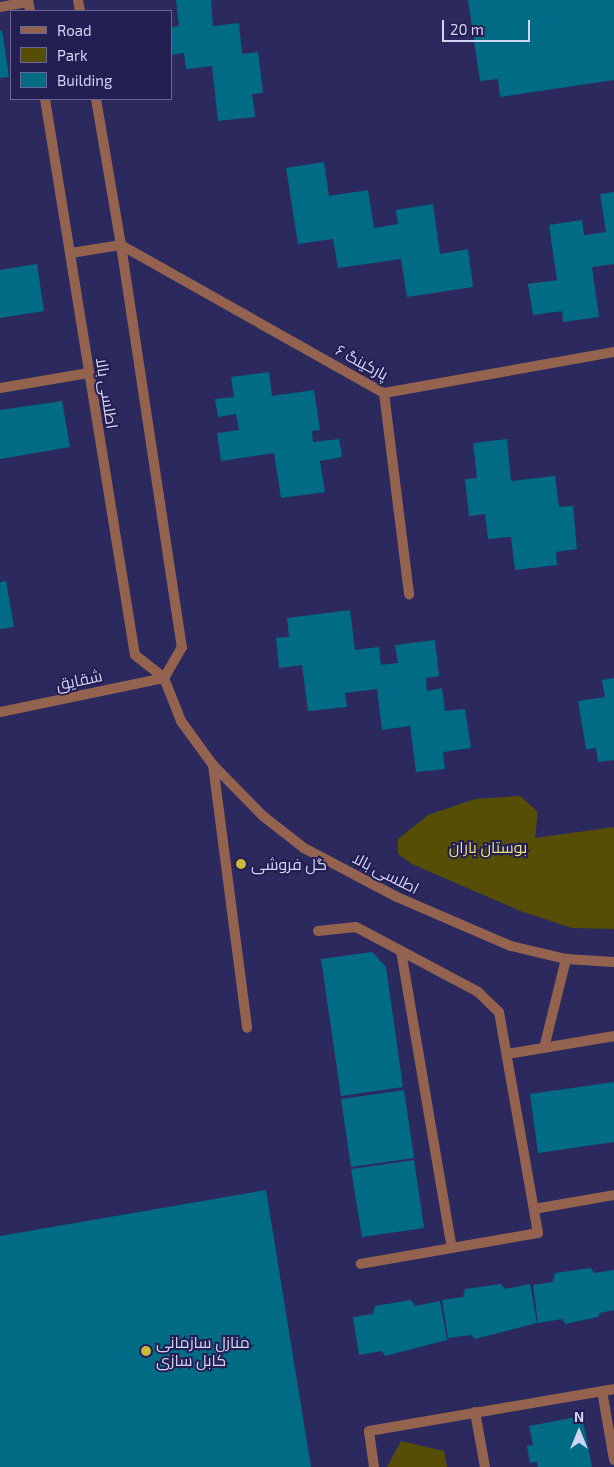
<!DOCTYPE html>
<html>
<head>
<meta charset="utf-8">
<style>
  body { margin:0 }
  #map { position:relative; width:614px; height:1467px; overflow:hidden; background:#2c295e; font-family:"Exo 2",Cairo,sans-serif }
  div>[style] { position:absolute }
  .green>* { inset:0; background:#564e05 }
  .building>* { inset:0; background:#006b85 }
  .minor>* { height:10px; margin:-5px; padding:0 5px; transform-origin:5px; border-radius:5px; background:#94634f }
  .tertiary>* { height:10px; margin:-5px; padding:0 5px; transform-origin:5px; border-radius:5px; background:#94634f }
  .dots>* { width:14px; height:14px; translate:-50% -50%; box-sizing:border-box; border:2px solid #231f52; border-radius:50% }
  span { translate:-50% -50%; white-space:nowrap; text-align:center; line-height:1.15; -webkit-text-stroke:4px #231f52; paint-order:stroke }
  .street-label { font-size:16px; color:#d2d4f5 }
  .park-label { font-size:16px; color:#ebdf76 }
  .poi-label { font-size:16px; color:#d2d4f5 }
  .left { translate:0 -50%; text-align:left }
  .legend { position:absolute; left:10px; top:10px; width:162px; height:90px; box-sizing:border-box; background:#231f52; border:1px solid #696793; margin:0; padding:6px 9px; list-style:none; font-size:15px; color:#d2d4f5 }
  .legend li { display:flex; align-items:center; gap:10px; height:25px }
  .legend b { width:25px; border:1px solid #696793 }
  .north { position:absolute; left:554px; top:1407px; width:50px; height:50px; -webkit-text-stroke:4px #231f52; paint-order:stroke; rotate:0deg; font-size:14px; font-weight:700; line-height:20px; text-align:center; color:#d2d4f5 }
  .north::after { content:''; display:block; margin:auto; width:18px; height:22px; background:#d2d4f5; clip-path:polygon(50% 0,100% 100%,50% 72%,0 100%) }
  .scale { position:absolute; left:442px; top:20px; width:88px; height:22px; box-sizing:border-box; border:2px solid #d2d4f5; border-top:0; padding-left:6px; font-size:15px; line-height:18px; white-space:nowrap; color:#d2d4f5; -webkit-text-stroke:4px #231f52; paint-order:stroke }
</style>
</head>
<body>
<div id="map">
  <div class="green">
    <i style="clip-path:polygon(520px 796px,538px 812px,535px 838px,614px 827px,614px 929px,572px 928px,523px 912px,412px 864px,398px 854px,398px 839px,428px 815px,475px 799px)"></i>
    <i style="clip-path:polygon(401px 1441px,444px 1451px,447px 1467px,387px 1467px)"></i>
  </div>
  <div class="building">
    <i style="clip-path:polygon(176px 0,211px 0,213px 26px,239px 23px,242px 54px,258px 52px,263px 93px,252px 94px,255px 117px,218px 121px,212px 66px,186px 69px,184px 53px,171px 55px,171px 27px,179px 26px)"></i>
    <i style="clip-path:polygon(468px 0,614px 0,614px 80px,500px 97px,498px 79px,480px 81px)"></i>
    <i style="clip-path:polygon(2px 30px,9px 77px,0 78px,0 31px)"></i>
    <i style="clip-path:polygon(324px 162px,329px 196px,368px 190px,374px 228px,398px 224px,396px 210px,433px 204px,440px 254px,468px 249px,473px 287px,407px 297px,401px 259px,338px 268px,333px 239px,298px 244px,286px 168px)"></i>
    <i style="clip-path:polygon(614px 192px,614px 264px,592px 267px,599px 317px,563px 322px,562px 311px,533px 315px,528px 284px,557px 280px,549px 225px,582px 220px,584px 235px,606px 232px,600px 194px)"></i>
    <i style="clip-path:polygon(37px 264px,44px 311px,0 318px,0 270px)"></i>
    <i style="clip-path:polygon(269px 372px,272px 396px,314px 390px,320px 430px,312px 431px,313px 442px,339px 439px,342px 457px,320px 461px,325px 492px,281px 498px,274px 453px,221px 461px,217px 433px,239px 430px,236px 414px,218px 417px,215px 399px,234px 397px,231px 377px)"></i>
    <i style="clip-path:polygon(62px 401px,70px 447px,0 459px,0 410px)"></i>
    <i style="clip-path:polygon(507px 439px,511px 481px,555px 476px,559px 507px,573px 506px,577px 549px,556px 552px,557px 565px,515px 570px,511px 537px,488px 539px,485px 514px,469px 516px,465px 479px,477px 478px,473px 443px)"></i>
    <i style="clip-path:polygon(6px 581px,14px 627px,0 629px,0 582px)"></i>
    <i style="clip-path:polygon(350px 610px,355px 650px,379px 647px,381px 665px,398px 663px,395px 645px,435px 640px,439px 676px,426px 678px,427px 691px,442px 688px,445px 711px,465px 709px,471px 748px,443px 752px,445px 769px,416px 772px,410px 726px,382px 730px,377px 689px,345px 693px,347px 707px,308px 711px,302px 665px,279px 668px,276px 638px,289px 637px,287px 618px)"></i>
    <i style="clip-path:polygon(614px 678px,614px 760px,598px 762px,596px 748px,586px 749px,578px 701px,605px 697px,602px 680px)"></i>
    <i style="clip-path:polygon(372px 952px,386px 967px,403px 1087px,341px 1096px,321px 959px)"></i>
    <i style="clip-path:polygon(614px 1082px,614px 1142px,538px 1153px,530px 1094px)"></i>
    <i style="clip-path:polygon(404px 1090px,414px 1158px,351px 1167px,341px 1099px)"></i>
    <i style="clip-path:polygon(414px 1160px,424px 1228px,362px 1237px,351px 1169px)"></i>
    <i style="clip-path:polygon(266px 1190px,311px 1467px,0 1467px,0 1236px)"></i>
    <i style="clip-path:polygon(591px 1268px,594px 1273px,614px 1270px,614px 1310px,600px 1313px,598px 1317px,565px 1324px,562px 1319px,538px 1323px,533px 1285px,553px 1282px,555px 1273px)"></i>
    <i style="clip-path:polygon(501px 1284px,505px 1289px,530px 1284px,537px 1323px,475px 1339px,471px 1335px,448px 1338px,442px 1300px,463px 1297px,465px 1289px)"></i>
    <i style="clip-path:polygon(411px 1300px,415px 1306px,440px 1301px,447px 1340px,385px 1356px,382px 1351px,359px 1355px,353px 1317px,373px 1314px,375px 1306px)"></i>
    <i style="clip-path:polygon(582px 1416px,592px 1467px,538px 1467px,537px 1462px,530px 1463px,527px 1446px,533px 1445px,529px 1426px)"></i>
  </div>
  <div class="minor">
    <i style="left:0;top:7px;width:28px;rotate:-10deg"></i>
    <i style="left:121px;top:245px;width:302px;rotate:29.4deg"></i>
    <i style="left:384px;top:393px;width:234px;rotate:-10.1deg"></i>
    <i style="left:0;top:388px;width:90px;rotate:-9.6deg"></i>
    <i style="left:384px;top:393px;width:203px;rotate:82.9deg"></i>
    <i style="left:213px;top:765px;width:265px;rotate:82.6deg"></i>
    <i style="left:318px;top:931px;width:38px;rotate:-6deg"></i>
    <i style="left:356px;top:927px;width:138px;rotate:28deg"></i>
    <i style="left:478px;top:992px;width:29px;rotate:44deg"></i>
    <i style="left:499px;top:1012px;width:224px;rotate:80deg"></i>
    <i style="left:538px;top:1233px;width:180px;rotate:170.1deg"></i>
    <i style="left:401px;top:951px;width:301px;rotate:80.3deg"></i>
    <i style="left:544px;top:1048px;width:92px;rotate:-76.1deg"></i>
    <i style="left:507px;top:1054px;width:109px;rotate:-9.5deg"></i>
    <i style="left:534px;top:1209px;width:81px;rotate:-9.9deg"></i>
    <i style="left:602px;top:1391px;width:70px;rotate:80.1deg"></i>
    <i style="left:475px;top:1412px;width:56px;rotate:79.7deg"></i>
    <i style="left:374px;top:1467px;width:36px;rotate:-98deg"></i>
    <i style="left:369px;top:1431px;width:249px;rotate:-9.7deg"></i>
  </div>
  <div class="tertiary">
    <i style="left:28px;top:0;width:11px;rotate:80deg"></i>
    <i style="left:78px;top:0;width:11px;rotate:80deg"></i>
    <i style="left:45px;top:99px;width:563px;rotate:80.81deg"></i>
    <i style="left:135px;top:655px;width:37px;rotate:38deg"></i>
    <i style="left:164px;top:678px;width:46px;rotate:68.4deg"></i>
    <i style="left:181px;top:721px;width:54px;rotate:54deg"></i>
    <i style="left:213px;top:765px;width:71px;rotate:45.6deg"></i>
    <i style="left:263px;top:816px;width:52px;rotate:38deg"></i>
    <i style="left:304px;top:848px;width:105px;rotate:27.8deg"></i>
    <i style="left:397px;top:897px;width:124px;rotate:23.3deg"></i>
    <i style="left:511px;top:946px;width:57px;rotate:13.3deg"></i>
    <i style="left:566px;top:959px;width:48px;rotate:3.6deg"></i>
    <i style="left:96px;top:99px;width:148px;rotate:80.3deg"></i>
    <i style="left:121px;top:245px;width:407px;rotate:81.4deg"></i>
    <i style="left:182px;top:647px;width:36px;rotate:120deg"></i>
    <i style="left:71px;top:253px;width:51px;rotate:-9.1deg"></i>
    <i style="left:0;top:712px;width:167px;rotate:-11.7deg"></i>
  </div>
  <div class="dots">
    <i style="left:241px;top:864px;background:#c9ba3a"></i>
    <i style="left:146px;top:1351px;background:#c9ba3a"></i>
  </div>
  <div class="street-label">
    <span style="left:362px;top:362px;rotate:28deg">پارکینگ ۶</span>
    <span style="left:107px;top:393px;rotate:81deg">اطلسی بالا</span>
    <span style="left:79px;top:680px;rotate:-12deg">شقایق</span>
    <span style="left:386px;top:873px;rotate:27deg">اطلسی بالا</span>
  </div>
  <div class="park-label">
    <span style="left:488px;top:847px">بوستان باران</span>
  </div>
  <div class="poi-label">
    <span class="left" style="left:251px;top:864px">گل فروشی</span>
    <span class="left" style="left:156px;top:1351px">منازل سازمانی<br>کابل سازی</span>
  </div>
  <ul class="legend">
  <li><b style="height:6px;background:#94634f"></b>Road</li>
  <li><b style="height:14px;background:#564e05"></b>Park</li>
  <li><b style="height:14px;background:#006b85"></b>Building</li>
  </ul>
  <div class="north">N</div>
  <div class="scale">20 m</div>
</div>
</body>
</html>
